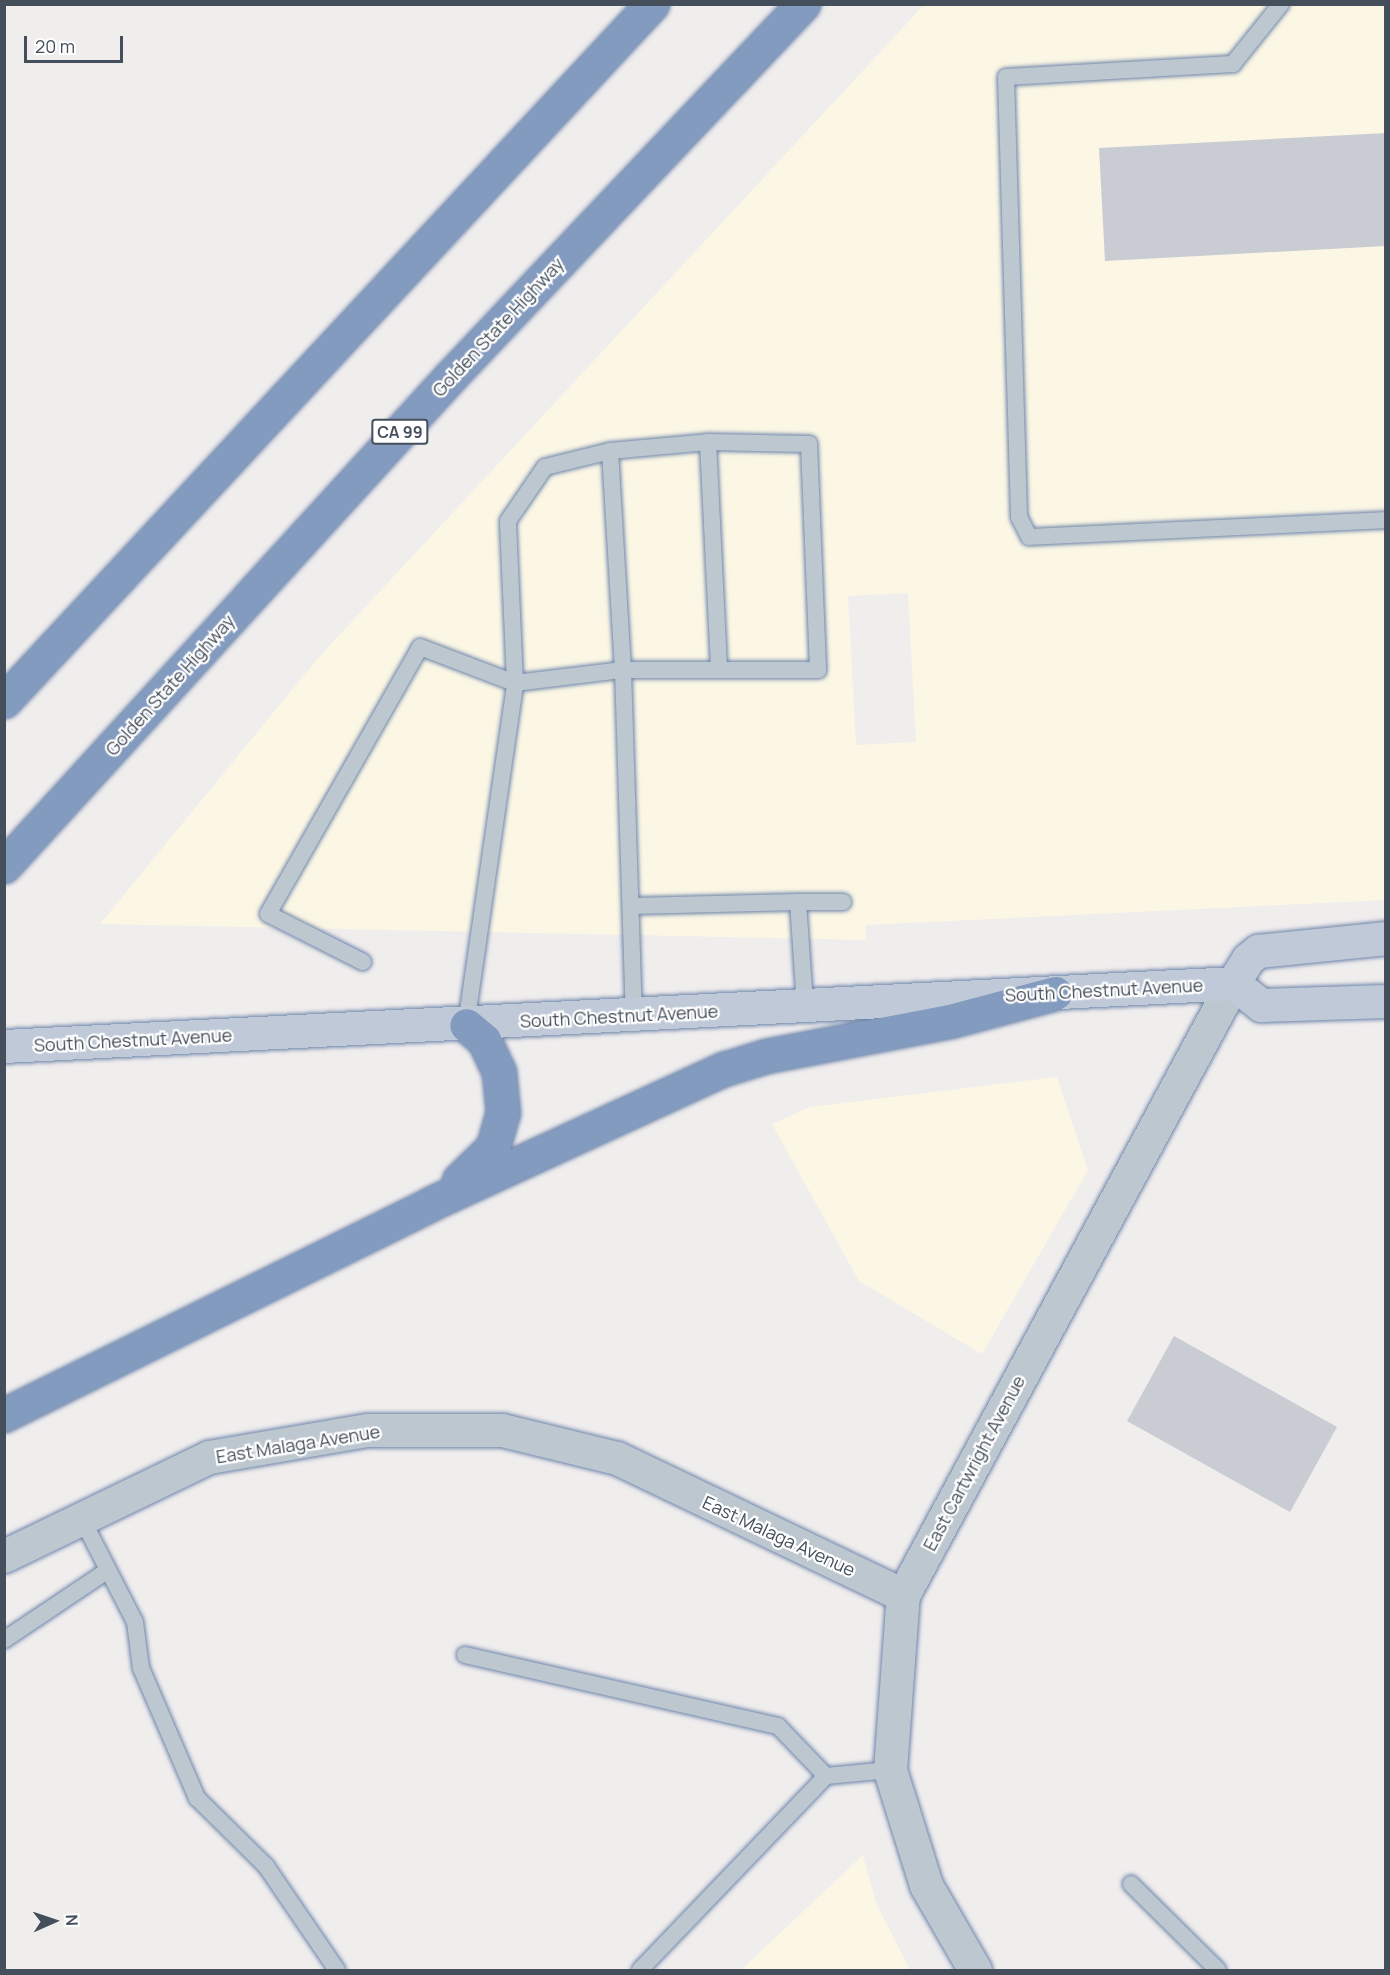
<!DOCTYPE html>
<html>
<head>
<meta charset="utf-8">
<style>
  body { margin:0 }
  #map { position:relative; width:1390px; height:1975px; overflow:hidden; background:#f0eded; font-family:Manrope,sans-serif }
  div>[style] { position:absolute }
  .commercial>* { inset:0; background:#fcf7e5 }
  .building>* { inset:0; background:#caccd3 }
  .roads { filter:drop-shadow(0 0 2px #6e86ab) drop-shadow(0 0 2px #6e86ab) }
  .service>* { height:16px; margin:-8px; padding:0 8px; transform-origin:8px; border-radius:8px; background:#bdc7d0 }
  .minor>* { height:33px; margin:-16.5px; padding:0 16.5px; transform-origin:16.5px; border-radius:16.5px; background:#bdc7d0 }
  .secondary>* { height:33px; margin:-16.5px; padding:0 16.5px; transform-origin:16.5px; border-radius:16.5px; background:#bfc9d8 }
  .motorway>* { height:33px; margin:-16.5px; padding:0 16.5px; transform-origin:16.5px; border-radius:16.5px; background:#839bbf }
  span { translate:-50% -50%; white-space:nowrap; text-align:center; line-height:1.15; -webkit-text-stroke:4.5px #fff; paint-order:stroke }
  .shield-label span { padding:2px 4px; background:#fff; border:2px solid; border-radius:4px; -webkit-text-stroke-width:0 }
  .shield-label { font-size:16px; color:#454f5c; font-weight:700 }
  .street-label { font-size:18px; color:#454f5c }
  .frame { position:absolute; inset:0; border:6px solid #454f5c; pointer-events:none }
  .north { position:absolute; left:24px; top:1891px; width:60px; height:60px; -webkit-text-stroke:4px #fff; paint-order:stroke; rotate:87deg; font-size:16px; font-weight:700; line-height:24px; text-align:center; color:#454f5c }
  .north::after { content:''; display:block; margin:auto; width:21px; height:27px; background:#454f5c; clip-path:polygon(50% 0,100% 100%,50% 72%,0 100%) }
  .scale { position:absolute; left:24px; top:36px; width:99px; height:27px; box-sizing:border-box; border:3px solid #454f5c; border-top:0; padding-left:8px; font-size:18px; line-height:21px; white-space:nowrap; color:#454f5c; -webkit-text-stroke:4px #fff; paint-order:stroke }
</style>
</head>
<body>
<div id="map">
  <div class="commercial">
    <i style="clip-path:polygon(evenodd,924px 5px,1385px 5px,1385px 900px,866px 925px,866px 940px,100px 924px,319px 657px,924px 5px,908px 593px,916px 742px,856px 745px,848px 596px,908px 593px)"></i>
    <i style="clip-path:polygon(1057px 1077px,1088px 1170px,982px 1354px,859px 1281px,772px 1124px,810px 1107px)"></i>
    <i style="clip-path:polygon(863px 1855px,876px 1903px,910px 1970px,741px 1970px)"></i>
  </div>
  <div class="building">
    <i style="clip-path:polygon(1386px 133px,1386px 246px,1105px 261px,1099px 148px)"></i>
    <i style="clip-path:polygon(1174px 1336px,1337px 1427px,1290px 1512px,1127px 1421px)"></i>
  </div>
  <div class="roads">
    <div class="service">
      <i style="left:1281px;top:4px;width:77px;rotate:128.7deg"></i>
      <i style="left:1233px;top:64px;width:227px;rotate:176.7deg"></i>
      <i style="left:1006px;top:77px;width:440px;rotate:88.3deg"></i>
      <i style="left:1019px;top:517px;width:22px;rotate:63deg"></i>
      <i style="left:1029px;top:537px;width:357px;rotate:-2.7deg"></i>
      <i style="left:708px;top:442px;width:228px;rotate:87.2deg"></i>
      <i style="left:798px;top:902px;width:45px"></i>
      <i style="left:632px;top:906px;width:166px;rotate:-1.4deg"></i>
      <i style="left:798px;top:902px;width:104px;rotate:86.1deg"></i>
      <i style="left:363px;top:962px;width:106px;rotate:-153.2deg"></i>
      <i style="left:268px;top:914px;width:307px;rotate:-60.3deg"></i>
      <i style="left:420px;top:647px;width:102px;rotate:20.8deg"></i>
      <i style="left:515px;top:683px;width:109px;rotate:-6.9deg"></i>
      <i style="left:623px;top:670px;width:219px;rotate:-93.4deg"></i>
      <i style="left:466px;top:1025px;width:345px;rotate:-81.8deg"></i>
      <i style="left:515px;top:683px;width:162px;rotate:-92.5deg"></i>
      <i style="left:508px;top:521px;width:65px;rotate:-55.6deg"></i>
      <i style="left:545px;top:467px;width:67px;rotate:-13.8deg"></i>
      <i style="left:610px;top:451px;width:98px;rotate:-5.2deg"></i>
      <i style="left:708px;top:442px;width:101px;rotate:1.1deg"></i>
      <i style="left:809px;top:444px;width:226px;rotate:87.7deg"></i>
      <i style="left:818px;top:670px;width:195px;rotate:180deg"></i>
      <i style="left:623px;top:670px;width:346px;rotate:88.2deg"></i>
      <i style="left:82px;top:1519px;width:116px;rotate:62.8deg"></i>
      <i style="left:135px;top:1622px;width:46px;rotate:82.6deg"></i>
      <i style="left:141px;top:1668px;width:142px;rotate:66.7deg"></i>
      <i style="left:197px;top:1798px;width:97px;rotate:44.6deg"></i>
      <i style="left:266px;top:1866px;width:126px;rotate:55.7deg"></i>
      <i style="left:4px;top:1640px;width:125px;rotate:-33.9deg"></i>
      <i style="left:465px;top:1655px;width:321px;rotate:12.8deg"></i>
      <i style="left:778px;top:1726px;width:69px;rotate:46.2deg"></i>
      <i style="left:1131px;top:1884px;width:122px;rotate:44.7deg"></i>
      <i style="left:640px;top:1970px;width:269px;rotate:-46.2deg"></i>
      <i style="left:826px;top:1776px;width:64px;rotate:-5.4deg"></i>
    </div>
    <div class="minor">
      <i style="left:4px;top:1556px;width:228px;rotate:-25.8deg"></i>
      <i style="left:209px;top:1457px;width:160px;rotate:-9.7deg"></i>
      <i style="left:367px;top:1430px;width:135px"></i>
      <i style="left:502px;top:1430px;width:118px;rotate:13.7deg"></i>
      <i style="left:617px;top:1458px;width:317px;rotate:25.6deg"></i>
      <i style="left:975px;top:1970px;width:98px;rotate:-120deg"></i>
      <i style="left:926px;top:1885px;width:121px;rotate:-107.4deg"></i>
      <i style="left:890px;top:1770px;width:175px;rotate:-85.8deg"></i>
      <i style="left:903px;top:1595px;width:695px;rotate:-61.67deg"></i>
    </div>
    <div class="secondary">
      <i style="left:1233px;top:983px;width:28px;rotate:-58deg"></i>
      <i style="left:1248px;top:959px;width:13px;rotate:-39deg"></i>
      <i style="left:1258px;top:951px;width:129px;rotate:-5.8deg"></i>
      <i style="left:1233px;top:983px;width:36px;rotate:38deg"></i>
      <i style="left:1261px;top:1005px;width:125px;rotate:-1.8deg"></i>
      <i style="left:4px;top:1046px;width:1231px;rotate:-2.93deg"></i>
    </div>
    <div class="motorway">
      <i style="left:4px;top:701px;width:952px;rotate:-47.09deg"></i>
      <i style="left:4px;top:866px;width:662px;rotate:-47.63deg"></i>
      <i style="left:450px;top:377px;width:514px;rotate:-46.58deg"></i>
      <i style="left:459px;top:1180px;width:47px;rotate:-44.1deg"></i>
      <i style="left:493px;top:1147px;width:35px;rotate:-74deg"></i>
      <i style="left:503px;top:1113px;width:41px;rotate:-95.6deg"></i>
      <i style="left:499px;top:1072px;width:35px;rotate:-115deg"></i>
      <i style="left:484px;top:1040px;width:23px;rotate:-140deg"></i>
      <i style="left:4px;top:1415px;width:475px;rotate:-26.3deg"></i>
      <i style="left:430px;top:1204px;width:324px;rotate:-24.7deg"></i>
      <i style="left:724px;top:1069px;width:44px;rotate:-17.2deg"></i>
      <i style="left:766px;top:1056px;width:187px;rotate:-10.8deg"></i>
      <i style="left:950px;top:1021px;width:109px;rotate:-14.9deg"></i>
    </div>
  </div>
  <div class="shield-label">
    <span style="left:400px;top:432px">CA 99</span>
  </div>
  <div class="street-label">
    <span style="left:498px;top:327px;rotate:-47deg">Golden State Highway</span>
    <span style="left:170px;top:685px;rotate:-48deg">Golden State Highway</span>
    <span style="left:1104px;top:990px;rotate:-3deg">South Chestnut Avenue</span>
    <span style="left:619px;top:1016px;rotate:-3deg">South Chestnut Avenue</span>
    <span style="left:133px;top:1040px;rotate:-3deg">South Chestnut Avenue</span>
    <span style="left:298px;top:1444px;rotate:-9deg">East Malaga Avenue</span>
    <span style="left:974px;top:1463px;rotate:-62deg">East Cartwright Avenue</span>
    <span style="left:779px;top:1536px;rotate:25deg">East Malaga Avenue</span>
  </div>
  <div class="frame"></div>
  <div class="north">N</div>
  <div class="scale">20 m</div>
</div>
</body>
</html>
